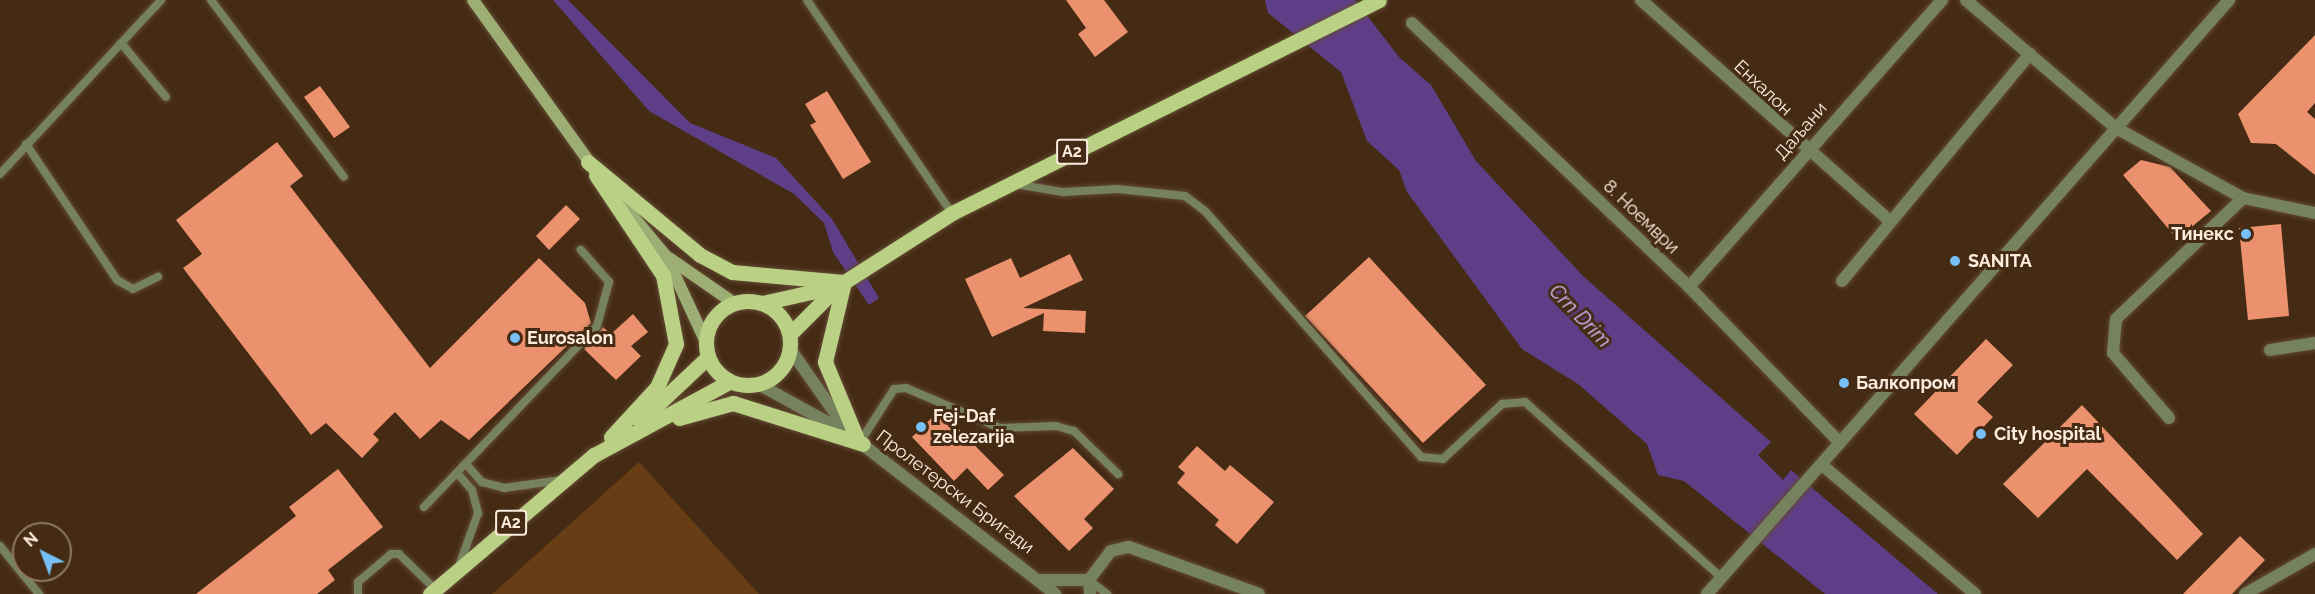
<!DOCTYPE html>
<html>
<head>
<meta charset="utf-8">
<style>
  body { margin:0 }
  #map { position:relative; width:2315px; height:594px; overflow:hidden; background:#452b14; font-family:Raleway,sans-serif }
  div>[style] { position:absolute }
  .green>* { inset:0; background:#663d14 }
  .water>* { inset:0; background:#5f3e88 }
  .building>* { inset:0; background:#eb916d }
  .roads { filter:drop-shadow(0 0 2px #624a34) drop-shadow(0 0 2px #624a34) }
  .service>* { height:8px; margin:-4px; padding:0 4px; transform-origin:4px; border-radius:4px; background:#76815d }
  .minor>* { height:12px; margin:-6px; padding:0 6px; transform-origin:6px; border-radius:6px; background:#76815d }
  .tertiary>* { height:12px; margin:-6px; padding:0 6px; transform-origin:6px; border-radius:6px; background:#76815d }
  .secondary>* { height:12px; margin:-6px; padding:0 6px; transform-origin:6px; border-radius:6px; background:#9cae73 }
  .primary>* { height:15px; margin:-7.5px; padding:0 7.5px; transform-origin:7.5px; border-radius:7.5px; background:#bad084 }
  .primary>.ring { margin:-7.5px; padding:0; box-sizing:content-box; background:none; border:15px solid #bad084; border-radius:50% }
  .dots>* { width:16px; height:16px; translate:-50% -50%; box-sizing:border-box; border:3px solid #452b14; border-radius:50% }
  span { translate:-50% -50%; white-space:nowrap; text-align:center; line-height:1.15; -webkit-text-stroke:6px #452b14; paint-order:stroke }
  .shield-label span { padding:2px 4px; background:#452b14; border:2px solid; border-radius:4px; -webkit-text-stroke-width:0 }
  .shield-label { font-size:16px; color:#fcecde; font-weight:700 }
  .street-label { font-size:18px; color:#fcecde }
  .poi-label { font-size:18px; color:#fcecde; font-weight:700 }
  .right { translate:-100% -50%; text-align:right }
  .left { translate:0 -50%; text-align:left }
  .water-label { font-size:20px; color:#d6bdfd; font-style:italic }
  .north { position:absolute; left:12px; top:522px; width:60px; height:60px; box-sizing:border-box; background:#452b14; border:2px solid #8e7865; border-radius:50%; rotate:318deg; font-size:16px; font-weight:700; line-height:24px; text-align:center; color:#fcecde }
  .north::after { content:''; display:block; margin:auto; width:21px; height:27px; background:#76c0f7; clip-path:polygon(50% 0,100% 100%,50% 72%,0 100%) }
</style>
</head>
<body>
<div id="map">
  <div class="green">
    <i style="clip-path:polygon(639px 462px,759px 594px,492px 594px)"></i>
  </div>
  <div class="water">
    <i style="clip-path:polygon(553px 0,568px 0,690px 123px,776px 158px,832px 219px,879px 298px,869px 305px,833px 252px,824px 223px,794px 194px,649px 111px)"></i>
    <i style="clip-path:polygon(1265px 0,1355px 0,1399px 57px,1431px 85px,1476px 161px,1583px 276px,1771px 442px,1758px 455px,1783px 480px,1791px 470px,1938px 594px,1825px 594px,1684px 481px,1658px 475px,1647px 444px,1578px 384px,1522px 349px,1407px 192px,1399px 170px,1367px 141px,1341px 72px,1268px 13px)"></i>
  </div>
  <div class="building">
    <i style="clip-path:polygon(1066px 0,1104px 0,1128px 32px,1095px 57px,1078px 34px,1086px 28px)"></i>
    <i style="clip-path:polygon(2315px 35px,2315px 103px,2307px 112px,2315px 119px,2315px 175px,2276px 144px,2251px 143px,2238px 114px)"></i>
    <i style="clip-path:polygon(320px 86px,350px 127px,334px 138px,304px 97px)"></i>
    <i style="clip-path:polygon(827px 91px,871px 162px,843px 179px,810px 125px,816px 122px,805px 104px)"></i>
    <i style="clip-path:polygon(277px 142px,303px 176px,290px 186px,430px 368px,539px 258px,585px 303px,591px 323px,469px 440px,441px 420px,420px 439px,395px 412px,373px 434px,379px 440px,362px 458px,326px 423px,311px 435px,183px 268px,202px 254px,176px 220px)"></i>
    <i style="clip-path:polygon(2141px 160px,2170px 167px,2211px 211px,2177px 239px,2123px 175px)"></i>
    <i style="clip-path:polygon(566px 205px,580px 219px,549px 250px,536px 236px)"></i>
    <i style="clip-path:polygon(2281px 224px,2289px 316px,2248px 320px,2239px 228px)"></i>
    <i style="clip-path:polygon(1070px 254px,1083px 280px,1023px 308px,1086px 311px,1085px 333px,1043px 331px,1044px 313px,992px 337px,965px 279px,1011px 258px,1020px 278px)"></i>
    <i style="clip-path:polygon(1369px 257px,1486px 385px,1423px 443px,1305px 316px)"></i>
    <i style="clip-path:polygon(633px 314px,648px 332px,631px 346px,641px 356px,616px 380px,584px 349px,603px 327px,611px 334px)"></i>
    <i style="clip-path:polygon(1986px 339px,2013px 365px,1977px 402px,1993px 417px,1957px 455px,1914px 414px)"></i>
    <i style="clip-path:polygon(2082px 405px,2203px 534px,2177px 560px,2087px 469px,2038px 518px,2003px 484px)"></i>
    <i style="clip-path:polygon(940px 410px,1004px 475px,988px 490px,967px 468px,954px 481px,912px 437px)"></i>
    <i style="clip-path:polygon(1197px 446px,1225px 471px,1230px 465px,1274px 502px,1237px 544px,1215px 525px,1219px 520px,1177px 483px,1185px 473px,1178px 467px)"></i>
    <i style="clip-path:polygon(1073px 448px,1114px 489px,1084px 519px,1093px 528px,1069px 551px,1014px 496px)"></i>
    <i style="clip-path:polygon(338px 469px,383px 527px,328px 570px,335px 580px,317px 594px,196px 594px,296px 516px,289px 507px)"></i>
    <i style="clip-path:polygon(2240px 536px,2265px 560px,2232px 594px,2183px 594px)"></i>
  </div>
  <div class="roads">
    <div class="service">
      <i style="left:211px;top:0;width:221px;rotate:53.1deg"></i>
      <i style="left:807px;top:0;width:258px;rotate:55.8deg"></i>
      <i style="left:121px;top:43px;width:70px;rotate:50.2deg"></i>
      <i style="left:26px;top:144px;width:164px;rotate:56.2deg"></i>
      <i style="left:117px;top:280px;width:18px;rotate:29deg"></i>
      <i style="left:133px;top:289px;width:28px;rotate:-26deg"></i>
      <i style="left:0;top:174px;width:237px;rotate:-47.2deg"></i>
      <i style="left:1015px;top:184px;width:49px;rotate:9.5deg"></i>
      <i style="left:1063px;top:192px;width:55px;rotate:-3.1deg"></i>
      <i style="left:1118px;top:189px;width:67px;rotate:6deg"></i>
      <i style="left:1185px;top:196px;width:25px;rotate:37deg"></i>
      <i style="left:1205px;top:211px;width:327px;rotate:48.7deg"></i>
      <i style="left:1421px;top:457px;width:22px;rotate:5deg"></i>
      <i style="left:1443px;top:459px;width:81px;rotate:-43deg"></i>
      <i style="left:1502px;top:404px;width:23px;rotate:-5deg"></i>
      <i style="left:1525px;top:402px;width:263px;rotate:41.8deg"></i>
      <i style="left:860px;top:442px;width:63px;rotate:-57.3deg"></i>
      <i style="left:894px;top:389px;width:12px;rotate:-5deg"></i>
      <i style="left:906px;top:388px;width:102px;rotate:23.1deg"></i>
      <i style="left:1000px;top:428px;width:56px;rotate:-2deg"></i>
      <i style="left:1056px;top:426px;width:19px;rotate:16deg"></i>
      <i style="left:1074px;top:431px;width:62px;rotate:44.3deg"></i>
      <i style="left:467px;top:465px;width:23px;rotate:49deg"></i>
      <i style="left:482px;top:482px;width:23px;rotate:15deg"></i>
      <i style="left:504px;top:488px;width:58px;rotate:-8deg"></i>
      <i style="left:458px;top:474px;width:21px;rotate:49deg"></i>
      <i style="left:472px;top:490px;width:24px;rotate:75deg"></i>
      <i style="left:478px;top:513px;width:56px;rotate:109.7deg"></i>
      <i style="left:424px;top:507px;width:250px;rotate:-46.3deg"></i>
      <i style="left:597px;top:326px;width:46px;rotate:-74.7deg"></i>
      <i style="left:609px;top:282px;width:43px;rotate:-131.2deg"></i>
      <i style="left:0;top:546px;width:62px;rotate:50.9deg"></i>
      <i style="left:1089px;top:580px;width:23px;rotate:38deg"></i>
      <i style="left:358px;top:594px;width:12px;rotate:-90deg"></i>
      <i style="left:358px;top:582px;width:43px;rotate:-40.3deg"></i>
      <i style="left:391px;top:554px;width:8px"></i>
      <i style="left:399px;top:554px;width:50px;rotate:44.2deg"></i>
    </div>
    <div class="minor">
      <i style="left:1641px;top:0;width:334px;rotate:41.6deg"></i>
      <i style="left:1966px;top:0;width:197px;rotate:40.5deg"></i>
      <i style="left:2116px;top:128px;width:145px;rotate:28.9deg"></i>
      <i style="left:2243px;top:198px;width:74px;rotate:11.8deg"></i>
      <i style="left:1412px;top:23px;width:383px;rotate:43.6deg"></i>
      <i style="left:1689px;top:287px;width:217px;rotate:45.9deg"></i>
      <i style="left:1842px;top:281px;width:295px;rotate:-50.4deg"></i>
      <i style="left:1689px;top:287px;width:383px;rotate:-48.6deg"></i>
      <i style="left:2270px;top:350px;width:46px;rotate:-8.8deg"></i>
      <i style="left:2169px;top:418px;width:86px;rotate:-130.7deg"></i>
      <i style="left:2113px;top:353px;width:34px;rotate:-85deg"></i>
      <i style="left:2116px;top:319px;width:175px;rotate:-43.6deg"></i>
      <i style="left:1822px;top:465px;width:200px;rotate:40.1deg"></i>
      <i style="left:1707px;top:594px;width:791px;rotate:-48.69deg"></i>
      <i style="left:2245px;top:594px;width:81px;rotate:-29.7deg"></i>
    </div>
    <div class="tertiary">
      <i style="left:790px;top:349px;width:99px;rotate:54.9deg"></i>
      <i style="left:760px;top:385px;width:102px;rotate:28.8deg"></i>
      <i style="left:849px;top:434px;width:261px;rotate:37.8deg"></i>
      <i style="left:1039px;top:580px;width:50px"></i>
      <i style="left:1090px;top:594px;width:14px;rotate:-94deg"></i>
      <i style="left:1089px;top:580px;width:36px;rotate:-53deg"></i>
      <i style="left:1111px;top:551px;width:18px;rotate:-13deg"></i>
      <i style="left:1129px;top:547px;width:138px;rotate:19.9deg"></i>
    </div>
    <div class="secondary">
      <i style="left:473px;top:0;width:206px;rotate:54.3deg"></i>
      <i style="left:621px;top:202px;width:70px;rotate:50.2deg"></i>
      <i style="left:666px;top:256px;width:93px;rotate:65.1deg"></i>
      <i style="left:669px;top:258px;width:79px;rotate:34.7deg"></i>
    </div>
    <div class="primary">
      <i style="left:588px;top:162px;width:146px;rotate:39.7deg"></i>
      <i style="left:700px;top:255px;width:36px;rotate:28deg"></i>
      <i style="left:732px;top:272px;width:112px;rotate:5.1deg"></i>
      <i style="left:844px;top:282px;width:82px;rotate:103.4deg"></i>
      <i style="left:825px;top:362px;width:83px;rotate:67.4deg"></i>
      <i style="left:596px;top:175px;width:120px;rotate:56.2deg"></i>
      <i style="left:663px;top:275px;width:70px;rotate:79.3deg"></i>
      <i style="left:676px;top:344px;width:47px;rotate:113.8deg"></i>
      <i style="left:657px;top:387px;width:68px;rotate:132.6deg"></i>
      <i class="ring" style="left:706px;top:301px;width:69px;height:69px"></i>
      <i style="left:762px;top:303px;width:78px;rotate:-12.6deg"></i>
      <i style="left:790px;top:334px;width:68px;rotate:-45deg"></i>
      <i style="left:838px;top:286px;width:135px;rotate:-32.6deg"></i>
      <i style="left:952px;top:213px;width:477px;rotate:-26.5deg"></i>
      <i style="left:679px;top:418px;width:56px;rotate:-15.5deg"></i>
      <i style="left:733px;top:403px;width:136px;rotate:17.5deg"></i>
      <i style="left:640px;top:421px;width:93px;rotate:-43.3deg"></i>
      <i style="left:430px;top:594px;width:215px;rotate:-40.3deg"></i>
      <i style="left:594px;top:455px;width:153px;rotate:-28.4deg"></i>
    </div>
  </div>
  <div class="dots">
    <i style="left:2246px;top:234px;background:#76c0f7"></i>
    <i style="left:1955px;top:261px;background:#76c0f7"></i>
    <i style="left:515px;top:338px;background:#76c0f7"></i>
    <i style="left:1844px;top:383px;background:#76c0f7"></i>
    <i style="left:921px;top:427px;background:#76c0f7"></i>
    <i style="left:1981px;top:434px;background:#76c0f7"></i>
  </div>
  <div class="shield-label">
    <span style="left:1072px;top:152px">A2</span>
    <span style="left:511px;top:523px">A2</span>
  </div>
  <div class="street-label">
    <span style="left:1763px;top:88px;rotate:43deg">Енхалон</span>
    <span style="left:1801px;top:131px;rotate:-49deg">Даљани</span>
    <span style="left:1641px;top:217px;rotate:44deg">8. Ноември</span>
    <span style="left:955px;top:492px;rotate:37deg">Пролетерски Бригади</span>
  </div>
  <div class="poi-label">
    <span class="right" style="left:2234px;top:234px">Тинекс</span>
    <span class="left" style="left:1968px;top:261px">SANITA</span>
    <span class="left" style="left:527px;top:338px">Eurosalon</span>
    <span class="left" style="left:1856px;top:383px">Балкопром</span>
    <span class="left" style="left:933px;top:427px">Fej-Daf<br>zelezarija</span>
    <span class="left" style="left:1994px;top:434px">City hospital</span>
  </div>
  <div class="water-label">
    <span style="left:1580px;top:316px;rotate:46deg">Crn Drim</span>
  </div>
  <div class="north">N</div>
</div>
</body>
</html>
